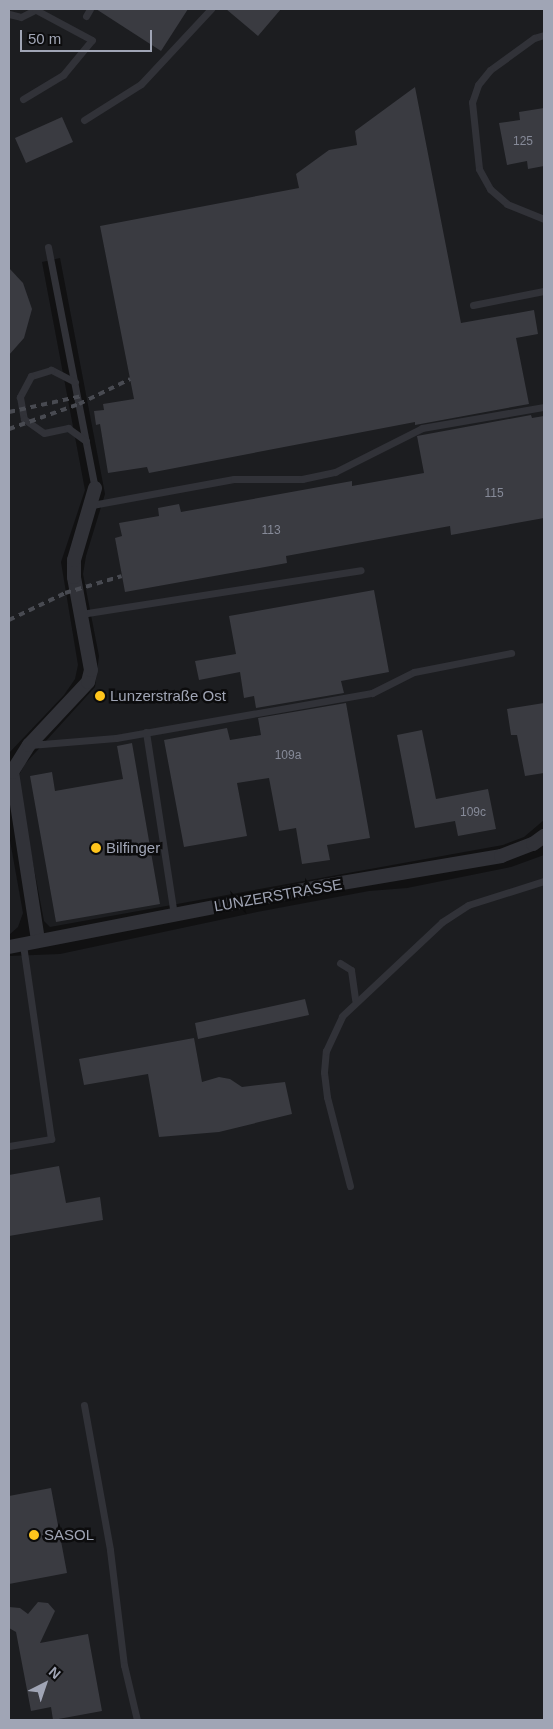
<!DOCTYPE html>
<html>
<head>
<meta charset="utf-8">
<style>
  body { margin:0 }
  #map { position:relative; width:553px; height:1729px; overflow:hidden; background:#111112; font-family:Arial,sans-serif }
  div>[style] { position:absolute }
  .built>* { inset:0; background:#1c1d20 }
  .building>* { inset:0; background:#3a3b41 }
  .lane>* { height:7px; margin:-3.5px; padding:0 3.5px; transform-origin:3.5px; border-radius:3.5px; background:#313238 }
  .street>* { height:14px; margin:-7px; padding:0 7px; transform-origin:7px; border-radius:7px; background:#313238 }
  .rail>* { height:4px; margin-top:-2px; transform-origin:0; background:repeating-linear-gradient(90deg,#484a51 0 6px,transparent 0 11px) }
  .dots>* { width:14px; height:14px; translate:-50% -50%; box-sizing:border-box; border:2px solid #0c0c0d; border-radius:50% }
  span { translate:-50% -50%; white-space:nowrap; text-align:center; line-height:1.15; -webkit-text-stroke:5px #0c0c0d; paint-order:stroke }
  .number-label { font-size:12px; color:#868a98 }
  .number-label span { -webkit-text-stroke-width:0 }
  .poi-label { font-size:15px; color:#a0a5b5 }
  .left { translate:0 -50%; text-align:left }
  .street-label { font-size:15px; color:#a0a5b5 }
  .frame { position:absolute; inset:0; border:10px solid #a0a5b5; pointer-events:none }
  .north { position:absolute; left:20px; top:1659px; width:50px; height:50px; -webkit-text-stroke:4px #0c0c0d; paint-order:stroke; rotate:41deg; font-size:14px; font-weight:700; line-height:20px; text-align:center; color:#a0a5b5 }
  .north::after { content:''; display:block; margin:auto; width:18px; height:22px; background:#a0a5b5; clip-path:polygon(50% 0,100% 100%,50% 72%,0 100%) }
  .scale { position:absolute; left:20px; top:30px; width:132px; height:22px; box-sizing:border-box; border:2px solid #a0a5b5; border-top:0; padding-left:6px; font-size:15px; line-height:18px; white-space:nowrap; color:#a0a5b5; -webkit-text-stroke:4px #0c0c0d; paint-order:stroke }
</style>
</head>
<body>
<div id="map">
  <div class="built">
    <i style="clip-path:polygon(9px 9px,544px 9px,544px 820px,524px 837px,503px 845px,50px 927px,44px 921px,19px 790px,19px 775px,25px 764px,95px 687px,99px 656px,83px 574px,86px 556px,105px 494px,60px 258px,42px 262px,85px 490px,61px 562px,78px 665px,75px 679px,64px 695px,9px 753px)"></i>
    <i style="clip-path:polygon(9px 835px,23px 913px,18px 927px,9px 935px)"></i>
    <i style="clip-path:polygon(544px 855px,544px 1720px,9px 1720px,9px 956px,60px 954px,257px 912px,369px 891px,407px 888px,511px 867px)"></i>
  </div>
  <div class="building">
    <i style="clip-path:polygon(96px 9px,188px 9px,161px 51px)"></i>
    <i style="clip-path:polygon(226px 9px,281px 9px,258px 36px)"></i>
    <i style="clip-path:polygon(415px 87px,461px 323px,534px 310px,538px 334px,516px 338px,529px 404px,415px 425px,415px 422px,149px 473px,147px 467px,108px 473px,100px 424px,96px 425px,94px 411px,104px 410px,103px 404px,134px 399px,100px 226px,299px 188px,296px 174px,329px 150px,357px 145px,355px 131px)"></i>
    <i style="clip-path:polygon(544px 108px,544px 166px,528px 169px,527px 161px,507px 165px,499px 123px,520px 120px,519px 112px)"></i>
    <i style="clip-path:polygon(62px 117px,73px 142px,26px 163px,15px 138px)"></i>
    <i style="clip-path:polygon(9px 268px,23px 283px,32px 309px,24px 338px,9px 355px)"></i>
    <i style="clip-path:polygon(531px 415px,532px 418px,544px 416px,544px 518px,451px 535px,450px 526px,286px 556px,287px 563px,125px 592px,115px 538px,122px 536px,119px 523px,159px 516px,158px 508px,179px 504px,181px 512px,352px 481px,352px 486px,424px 473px,417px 436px)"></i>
    <i style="clip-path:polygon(374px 590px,389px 672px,341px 681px,344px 693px,256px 708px,254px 696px,244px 698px,240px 672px,199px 680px,195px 661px,236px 654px,229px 616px)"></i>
    <i style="clip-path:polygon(346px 703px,370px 838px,327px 845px,330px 860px,302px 864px,296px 828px,279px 831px,269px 778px,237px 783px,247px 836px,184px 847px,164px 740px,227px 728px,230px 740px,261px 735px,258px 718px)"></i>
    <i style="clip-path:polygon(544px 703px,544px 773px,525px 776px,517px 735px,511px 735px,507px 709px)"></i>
    <i style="clip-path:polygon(422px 730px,436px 799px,488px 789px,496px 829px,458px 836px,455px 821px,415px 828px,397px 735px)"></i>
    <i style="clip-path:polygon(132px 743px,160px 904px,56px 922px,30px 776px,52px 772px,55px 791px,123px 779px,117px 746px)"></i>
    <i style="clip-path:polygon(305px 999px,309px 1015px,198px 1039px,195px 1023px)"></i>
    <i style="clip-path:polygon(194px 1038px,202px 1082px,219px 1077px,230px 1079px,242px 1087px,285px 1082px,292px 1114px,219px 1132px,159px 1137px,148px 1074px,84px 1085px,79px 1059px)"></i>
    <i style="clip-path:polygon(59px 1166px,66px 1203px,100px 1197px,103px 1220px,9px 1236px,9px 1175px)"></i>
    <i style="clip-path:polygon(51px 1488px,67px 1573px,9px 1584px,9px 1496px)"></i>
    <i style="clip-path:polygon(38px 1602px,48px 1603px,55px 1611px,40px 1643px,88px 1634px,102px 1711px,53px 1720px,51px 1707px,31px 1711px,16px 1632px,9px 1628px,9px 1607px,20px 1608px,28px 1614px)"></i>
  </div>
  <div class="lane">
    <i style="left:9px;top:14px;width:12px;rotate:14deg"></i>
    <i style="left:21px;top:17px;width:18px;rotate:-27deg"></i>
    <i style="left:86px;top:16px;width:8px;rotate:-60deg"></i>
    <i style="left:544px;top:35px;width:10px;rotate:163deg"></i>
    <i style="left:534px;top:38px;width:54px;rotate:144deg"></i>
    <i style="left:490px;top:70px;width:19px;rotate:129deg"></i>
    <i style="left:478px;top:85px;width:18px;rotate:109deg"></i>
    <i style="left:472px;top:102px;width:67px;rotate:84deg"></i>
    <i style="left:479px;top:169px;width:23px;rotate:61deg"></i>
    <i style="left:490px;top:189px;width:23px;rotate:41deg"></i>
    <i style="left:507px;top:204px;width:40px;rotate:22deg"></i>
    <i style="left:23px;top:99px;width:47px;rotate:-31deg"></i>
    <i style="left:63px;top:75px;width:45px;rotate:-50.4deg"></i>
    <i style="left:92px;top:40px;width:64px;rotate:-151.8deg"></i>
    <i style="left:84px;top:120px;width:67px;rotate:-32.3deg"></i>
    <i style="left:141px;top:84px;width:103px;rotate:-47deg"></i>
    <i style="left:48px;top:247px;width:246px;rotate:79deg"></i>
    <i style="left:473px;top:305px;width:72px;rotate:-11.2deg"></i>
    <i style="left:75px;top:382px;width:27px;rotate:-153deg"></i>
    <i style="left:51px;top:370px;width:21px;rotate:163deg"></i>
    <i style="left:31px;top:376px;width:24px;rotate:118deg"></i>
    <i style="left:20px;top:397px;width:22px;rotate:80deg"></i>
    <i style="left:24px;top:419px;width:24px;rotate:35deg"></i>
    <i style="left:44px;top:433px;width:25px;rotate:-12deg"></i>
    <i style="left:68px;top:428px;width:22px;rotate:36deg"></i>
    <i style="left:92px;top:505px;width:144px;rotate:-10.4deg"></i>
    <i style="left:234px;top:479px;width:68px"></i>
    <i style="left:302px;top:479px;width:34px;rotate:-12deg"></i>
    <i style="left:335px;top:472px;width:97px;rotate:-26.8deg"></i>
    <i style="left:422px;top:428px;width:124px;rotate:-9.8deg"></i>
    <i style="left:81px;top:614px;width:283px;rotate:-8.9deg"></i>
    <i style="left:146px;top:732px;width:185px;rotate:81.3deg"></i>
    <i style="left:30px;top:745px;width:86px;rotate:-4.7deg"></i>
    <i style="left:116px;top:738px;width:260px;rotate:-10deg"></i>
    <i style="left:372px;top:693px;width:47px;rotate:-26.6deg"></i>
    <i style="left:414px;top:672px;width:99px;rotate:-11.1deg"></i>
    <i style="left:340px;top:963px;width:13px;rotate:32deg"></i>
    <i style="left:351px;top:970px;width:30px;rotate:82deg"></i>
    <i style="left:9px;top:1146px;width:43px;rotate:-9.5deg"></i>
    <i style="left:51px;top:1139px;width:197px;rotate:-98.2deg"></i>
    <i style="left:350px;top:1186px;width:92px;rotate:-104.5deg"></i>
    <i style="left:327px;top:1097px;width:25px;rotate:-97deg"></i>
    <i style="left:324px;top:1072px;width:21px;rotate:-85deg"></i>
    <i style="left:326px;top:1051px;width:38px;rotate:-65deg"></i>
    <i style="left:342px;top:1016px;width:137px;rotate:-43.2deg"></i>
    <i style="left:442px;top:922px;width:31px;rotate:-33deg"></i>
    <i style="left:468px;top:905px;width:80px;rotate:-17.5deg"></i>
    <i style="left:84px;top:1405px;width:147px;rotate:79.8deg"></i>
    <i style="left:110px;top:1550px;width:116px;rotate:83.1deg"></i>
    <i style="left:124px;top:1665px;width:57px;rotate:76.7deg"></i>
  </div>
  <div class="street">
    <i style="left:38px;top:940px;width:170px;rotate:-98.8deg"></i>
    <i style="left:12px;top:772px;width:32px;rotate:-58deg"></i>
    <i style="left:29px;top:745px;width:86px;rotate:-46.9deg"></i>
    <i style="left:88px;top:682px;width:12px;rotate:-76deg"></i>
    <i style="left:91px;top:670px;width:95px;rotate:-100.4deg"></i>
    <i style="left:74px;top:577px;width:17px;rotate:-90deg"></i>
    <i style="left:74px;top:560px;width:75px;rotate:-73.7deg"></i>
    <i style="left:9px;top:947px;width:321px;rotate:-11deg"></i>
    <i style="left:324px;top:886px;width:180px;rotate:-9.6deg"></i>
    <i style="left:501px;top:856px;width:34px;rotate:-21deg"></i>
    <i style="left:533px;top:844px;width:14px;rotate:-36deg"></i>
  </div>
  <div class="rail">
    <i style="left:9px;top:412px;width:75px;rotate:-12.4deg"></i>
    <i style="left:9px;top:429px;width:74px;rotate:-19.7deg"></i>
    <i style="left:79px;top:404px;width:57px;rotate:-26.1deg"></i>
    <i style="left:9px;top:620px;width:62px;rotate:-25.7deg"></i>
    <i style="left:65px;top:593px;width:59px;rotate:-16.6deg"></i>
  </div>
  <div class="dots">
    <i style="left:100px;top:696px;background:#ffc51c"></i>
    <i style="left:96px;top:848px;background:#ffc51c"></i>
    <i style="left:34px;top:1535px;background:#ffc51c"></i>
  </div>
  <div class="number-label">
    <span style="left:523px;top:142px">125</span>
    <span style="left:494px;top:494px">115</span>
    <span style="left:271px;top:531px">113</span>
    <span style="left:288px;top:756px">109a</span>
    <span style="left:473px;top:813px">109c</span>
  </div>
  <div class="poi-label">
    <span class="left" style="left:110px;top:696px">Lunzerstraße Ost</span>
    <span class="left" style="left:106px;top:848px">Bilfinger</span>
    <span class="left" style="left:44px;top:1535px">SASOL</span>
  </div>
  <div class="street-label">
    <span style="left:278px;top:895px;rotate:-10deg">LUNZERSTRASSE</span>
  </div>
  <div class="frame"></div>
  <div class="north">N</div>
  <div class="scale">50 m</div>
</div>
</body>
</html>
